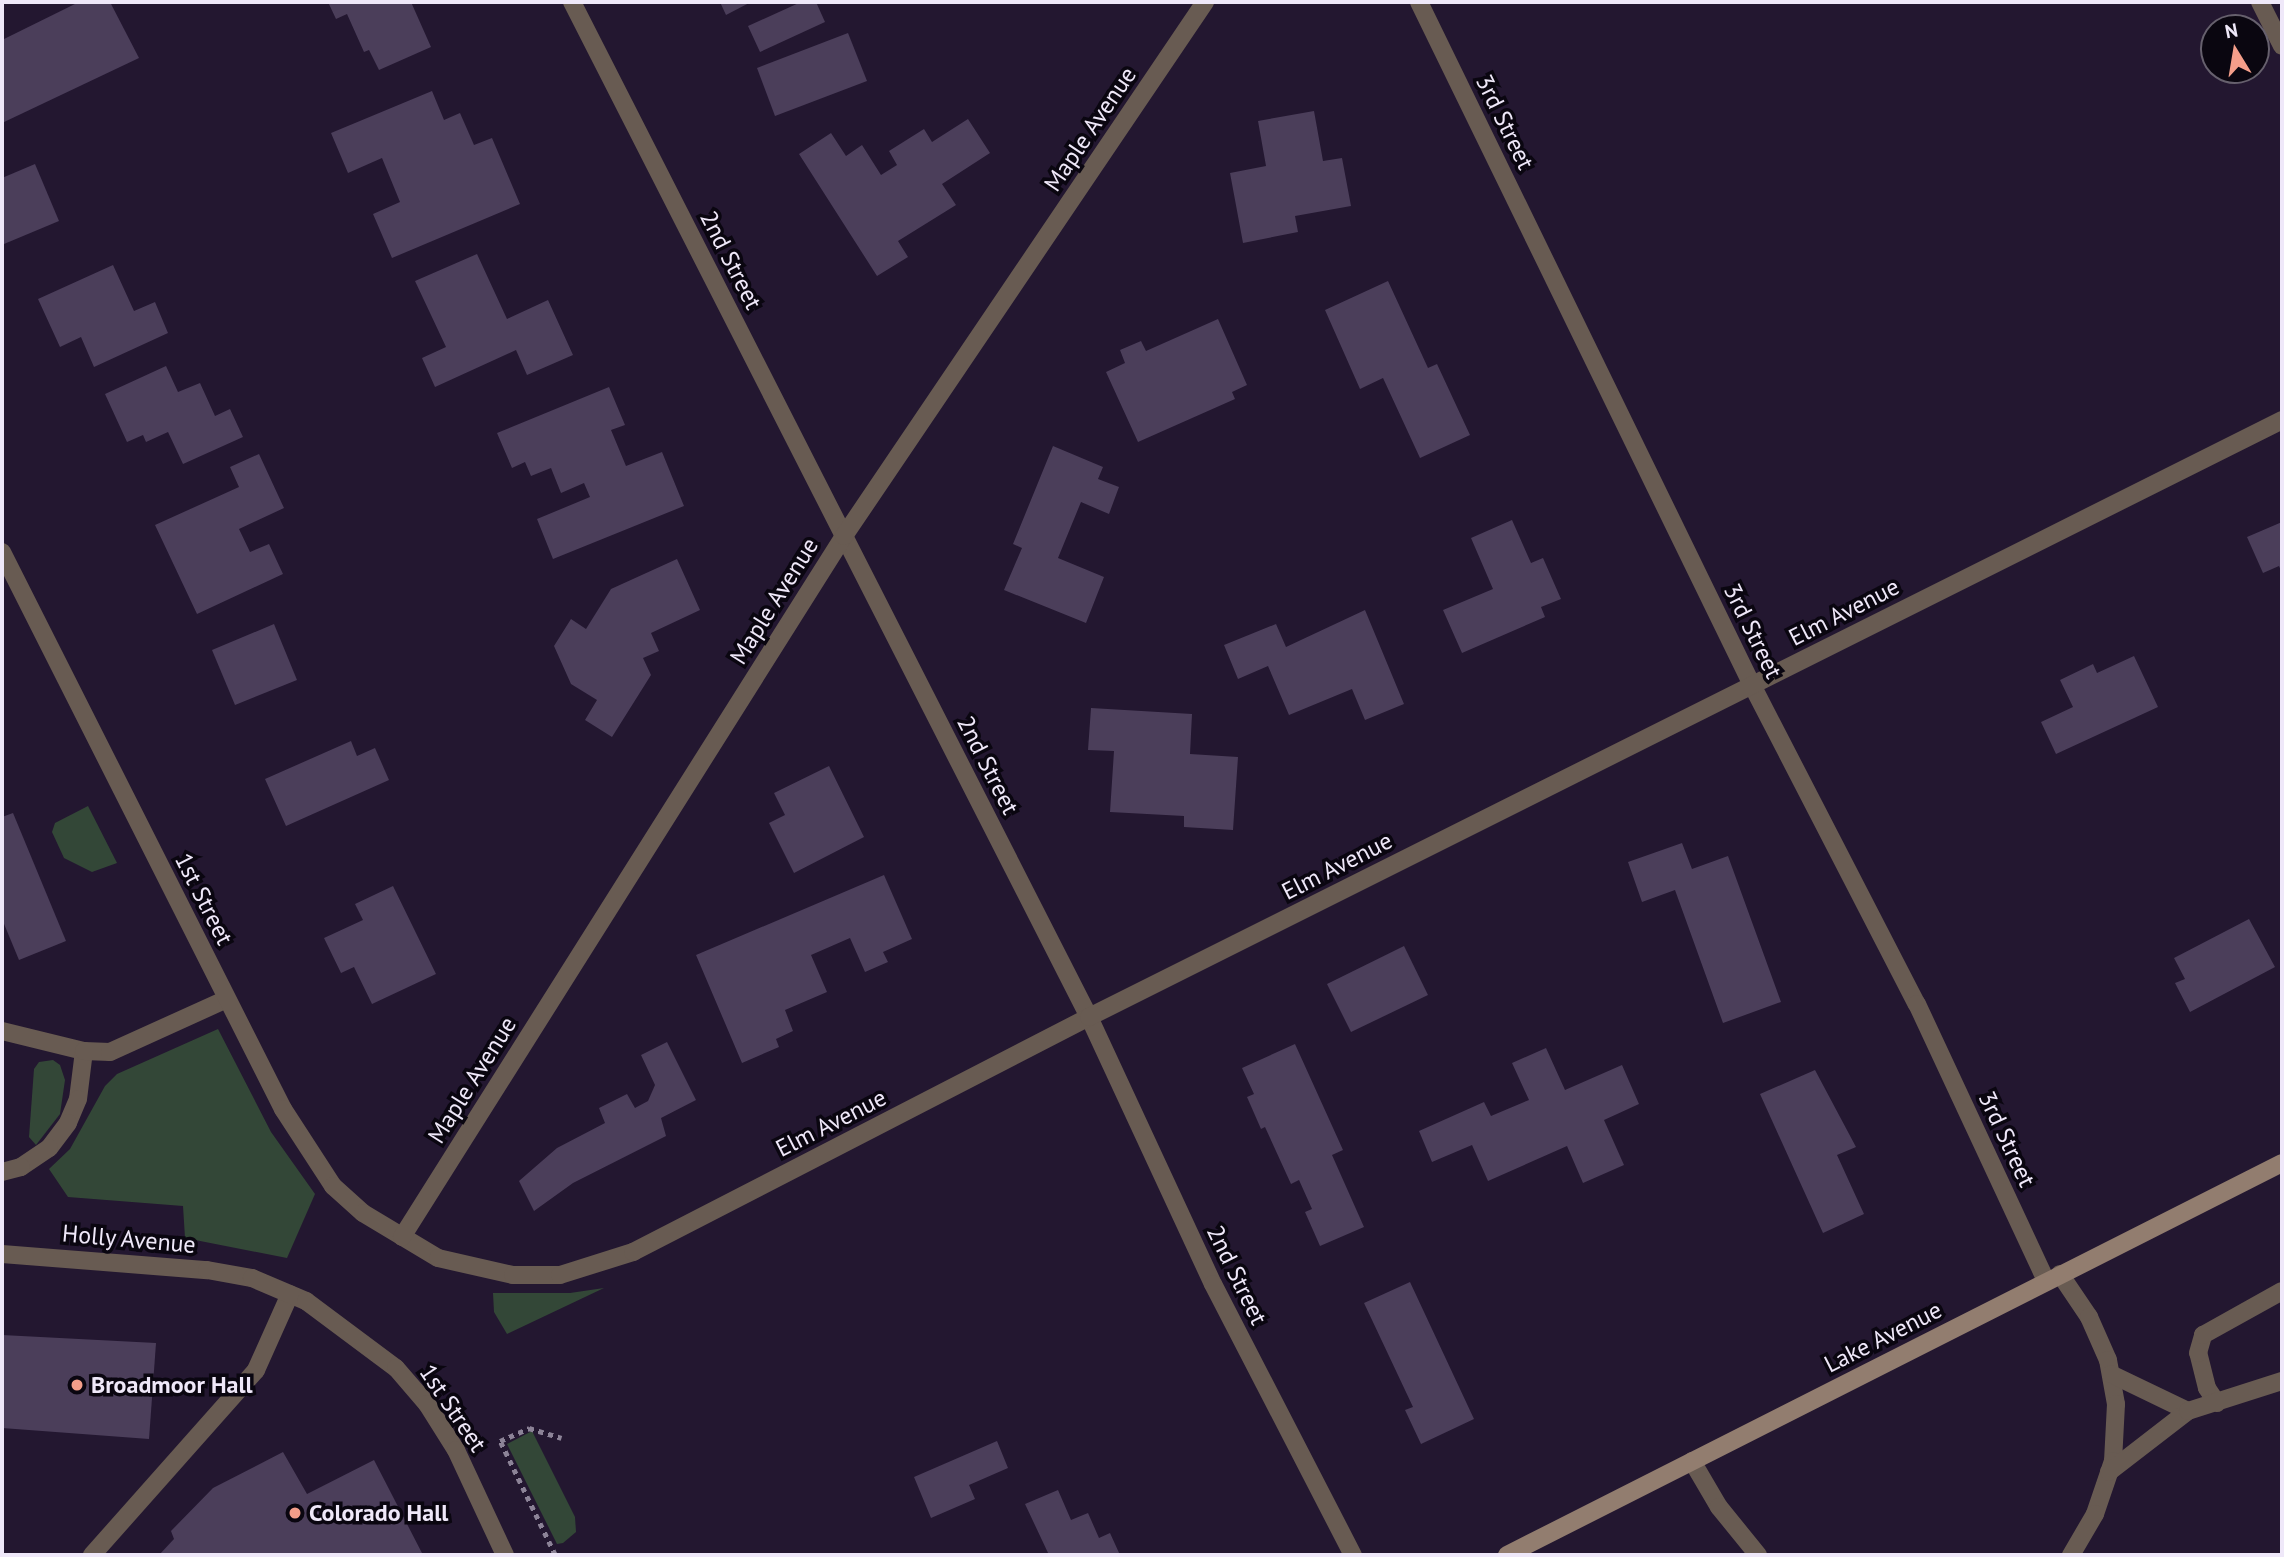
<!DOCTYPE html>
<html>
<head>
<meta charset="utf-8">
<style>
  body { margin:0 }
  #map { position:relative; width:2284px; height:1557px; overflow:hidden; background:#231730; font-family:"PT Sans",sans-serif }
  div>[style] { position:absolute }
  .green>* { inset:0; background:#334737 }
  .building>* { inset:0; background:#4b3e5a }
  .path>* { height:4.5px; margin-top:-2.25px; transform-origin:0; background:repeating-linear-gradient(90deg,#8c8397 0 5px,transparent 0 10px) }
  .service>* { height:18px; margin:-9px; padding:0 9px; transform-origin:9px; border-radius:9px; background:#685b52 }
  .minor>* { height:18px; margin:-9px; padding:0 9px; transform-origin:9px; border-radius:9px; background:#685b52 }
  .secondary>* { height:18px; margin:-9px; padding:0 9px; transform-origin:9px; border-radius:9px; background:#927d6f }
  .dots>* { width:19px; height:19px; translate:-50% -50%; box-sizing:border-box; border:4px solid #0a0610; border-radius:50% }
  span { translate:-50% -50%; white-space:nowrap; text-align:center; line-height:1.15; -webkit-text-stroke:7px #0a0610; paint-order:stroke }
  .street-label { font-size:24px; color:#efe8f9 }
  .poi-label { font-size:24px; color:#efe8f9; font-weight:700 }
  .left { translate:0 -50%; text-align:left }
  .frame { position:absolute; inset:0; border:4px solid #efe8f9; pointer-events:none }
  .north { position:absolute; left:2200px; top:14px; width:70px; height:70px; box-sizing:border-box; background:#0a0610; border:2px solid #66606d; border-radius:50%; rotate:349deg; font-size:19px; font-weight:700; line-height:28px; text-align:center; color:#efe8f9 }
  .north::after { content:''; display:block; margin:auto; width:24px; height:32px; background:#f49e8a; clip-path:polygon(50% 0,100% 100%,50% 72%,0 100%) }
</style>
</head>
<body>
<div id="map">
  <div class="green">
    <i style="clip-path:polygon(88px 806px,117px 863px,92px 872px,64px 858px,52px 832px,55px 823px)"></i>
    <i style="clip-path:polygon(218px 1029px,271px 1132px,315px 1194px,287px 1258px,185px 1238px,183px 1206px,68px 1197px,49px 1169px,70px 1149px,105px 1086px,117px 1074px)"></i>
    <i style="clip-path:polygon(53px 1060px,60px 1065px,65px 1080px,60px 1114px,36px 1145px,29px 1137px,34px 1069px,39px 1062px)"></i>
    <i style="clip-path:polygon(604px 1288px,507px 1334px,494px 1312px,493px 1293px,570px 1293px)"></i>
    <i style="clip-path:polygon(532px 1431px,575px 1517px,576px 1532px,563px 1543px,557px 1544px,507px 1444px)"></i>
  </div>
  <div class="building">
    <i style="clip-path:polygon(79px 2px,110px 2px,139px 58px,2px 123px,2px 40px)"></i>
    <i style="clip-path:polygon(328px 2px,411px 2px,431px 47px,379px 70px,369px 50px,364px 52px,347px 14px,336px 19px)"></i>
    <i style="clip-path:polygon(720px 2px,751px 2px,726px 15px)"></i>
    <i style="clip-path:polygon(801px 2px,816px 2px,825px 22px,760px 52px,748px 26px)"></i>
    <i style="clip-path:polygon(848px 33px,867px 81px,775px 116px,757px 68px)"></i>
    <i style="clip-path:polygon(432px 91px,444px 120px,460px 113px,474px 145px,492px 138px,520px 204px,392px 258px,373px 214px,400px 202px,382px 158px,348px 173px,331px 133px)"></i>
    <i style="clip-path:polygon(1314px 111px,1323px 161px,1342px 158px,1351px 206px,1295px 216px,1298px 232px,1243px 243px,1230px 173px,1266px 166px,1258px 121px)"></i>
    <i style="clip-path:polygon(968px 119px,990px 153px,942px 184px,956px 205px,898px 241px,908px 257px,877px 276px,799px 154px,831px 133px,846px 156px,862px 145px,881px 175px,897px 165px,889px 151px,924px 129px,932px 142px)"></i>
    <i style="clip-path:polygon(35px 164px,59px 221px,4px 244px,2px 178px)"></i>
    <i style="clip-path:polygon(477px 254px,507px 319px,548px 300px,573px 355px,527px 375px,516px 350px,435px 387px,422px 358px,446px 347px,415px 281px)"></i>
    <i style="clip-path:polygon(113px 265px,134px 311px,155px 302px,168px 333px,94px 367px,81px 337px,60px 347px,38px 299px)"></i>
    <i style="clip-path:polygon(1388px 281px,1428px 368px,1437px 364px,1470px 435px,1420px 458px,1383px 378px,1360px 389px,1325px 310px)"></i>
    <i style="clip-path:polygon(1218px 319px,1247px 385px,1232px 392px,1235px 399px,1138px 442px,1106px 372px,1125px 363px,1120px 350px,1141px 341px,1146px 351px)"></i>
    <i style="clip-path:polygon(166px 366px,178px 392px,200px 383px,215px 416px,230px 409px,243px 437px,183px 464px,168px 432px,146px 442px,143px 435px,127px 442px,105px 394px)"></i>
    <i style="clip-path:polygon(609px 387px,625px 425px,611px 430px,626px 466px,662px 452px,684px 506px,553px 559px,537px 519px,590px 497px,584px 483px,561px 493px,551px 468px,531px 476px,525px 462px,512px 468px,497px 433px)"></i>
    <i style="clip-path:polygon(1053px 446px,1103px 467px,1098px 479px,1119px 487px,1109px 514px,1081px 502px,1058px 558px,1104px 577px,1086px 623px,1004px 590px,1022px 548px,1013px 544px)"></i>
    <i style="clip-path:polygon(259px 454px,284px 508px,239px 529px,250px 552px,269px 544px,283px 574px,197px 614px,155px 525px,239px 487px,230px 467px)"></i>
    <i style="clip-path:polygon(1512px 520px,1531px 563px,1543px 558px,1561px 599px,1541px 607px,1545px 617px,1462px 653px,1443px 610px,1493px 589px,1471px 538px)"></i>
    <i style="clip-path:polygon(2282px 522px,2282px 573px,2279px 566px,2263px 573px,2247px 537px)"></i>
    <i style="clip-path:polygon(677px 559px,700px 610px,651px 633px,659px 651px,643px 658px,651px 675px,612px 737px,585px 720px,597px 700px,571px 684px,554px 646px,571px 619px,586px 629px,611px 589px)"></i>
    <i style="clip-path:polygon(1365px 610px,1404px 704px,1365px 720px,1352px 689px,1289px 715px,1268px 666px,1238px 679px,1224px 645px,1276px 624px,1286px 647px)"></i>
    <i style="clip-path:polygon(274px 624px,297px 680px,235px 705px,212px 650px)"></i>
    <i style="clip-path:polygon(2134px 656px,2158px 707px,2056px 754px,2041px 722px,2073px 707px,2060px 680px,2093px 664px,2097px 673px)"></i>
    <i style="clip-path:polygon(1091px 708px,1192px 714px,1190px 754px,1238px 757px,1233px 830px,1184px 827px,1184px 816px,1110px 812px,1114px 751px,1088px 750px)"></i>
    <i style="clip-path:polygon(351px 741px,357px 756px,375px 748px,389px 780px,286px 826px,265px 779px)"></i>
    <i style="clip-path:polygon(829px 766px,864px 837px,794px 873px,769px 823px,785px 815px,774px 793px)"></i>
    <i style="clip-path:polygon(13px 813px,66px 941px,19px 960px,2px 919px,2px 817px)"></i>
    <i style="clip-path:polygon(1682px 843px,1692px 869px,1728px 856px,1781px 1002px,1723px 1023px,1675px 890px,1642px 902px,1628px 862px)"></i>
    <i style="clip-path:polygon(884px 875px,912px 939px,883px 952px,888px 962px,865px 972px,850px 938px,811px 955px,827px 992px,785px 1010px,793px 1031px,776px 1039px,779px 1047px,742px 1063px,696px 955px)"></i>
    <i style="clip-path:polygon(393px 886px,436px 974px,372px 1004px,354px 967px,341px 973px,324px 938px,363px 920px,355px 904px)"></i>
    <i style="clip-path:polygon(2249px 919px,2275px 967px,2190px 1012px,2175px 983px,2185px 979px,2174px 958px)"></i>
    <i style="clip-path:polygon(1404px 946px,1428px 995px,1351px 1032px,1327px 984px)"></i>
    <i style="clip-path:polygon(667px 1042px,696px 1100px,661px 1118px,666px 1136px,573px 1183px,534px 1211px,519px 1181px,557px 1148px,605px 1123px,599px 1108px,627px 1094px,635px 1108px,648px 1101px,655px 1085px,641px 1055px)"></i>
    <i style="clip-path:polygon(1295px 1044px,1343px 1150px,1332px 1155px,1364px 1227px,1320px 1246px,1305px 1212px,1312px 1209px,1299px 1180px,1291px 1184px,1265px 1127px,1261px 1129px,1247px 1097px,1254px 1094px,1242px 1068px)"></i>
    <i style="clip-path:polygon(1546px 1048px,1565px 1090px,1622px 1065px,1639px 1104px,1604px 1120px,1624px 1165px,1583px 1183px,1567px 1146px,1488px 1181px,1472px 1145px,1432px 1162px,1419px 1131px,1484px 1102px,1491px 1116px,1529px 1100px,1512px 1063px)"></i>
    <i style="clip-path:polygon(1815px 1070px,1856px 1147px,1837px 1155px,1864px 1214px,1823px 1233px,1760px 1094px)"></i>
    <i style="clip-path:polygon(1410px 1282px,1474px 1419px,1421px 1444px,1405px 1410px,1413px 1407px,1364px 1303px)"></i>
    <i style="clip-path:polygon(2px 1335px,156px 1343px,149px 1439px,2px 1428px)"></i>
    <i style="clip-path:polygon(997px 1441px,1008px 1468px,969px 1485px,975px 1499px,931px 1518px,914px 1477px)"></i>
    <i style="clip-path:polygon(283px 1452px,307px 1494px,374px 1460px,423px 1555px,159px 1555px,174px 1539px,171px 1531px,213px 1488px)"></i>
    <i style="clip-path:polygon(1058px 1490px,1071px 1520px,1088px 1513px,1099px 1538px,1110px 1533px,1120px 1555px,1049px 1555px,1025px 1504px)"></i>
  </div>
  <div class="path">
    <i style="left:555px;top:1555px;width:127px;rotate:-115.8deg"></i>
    <i style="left:500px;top:1441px;width:32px;rotate:-24deg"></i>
    <i style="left:529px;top:1428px;width:34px;rotate:17deg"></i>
  </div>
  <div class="service">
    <i style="left:2px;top:1031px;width:84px;rotate:13.7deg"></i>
    <i style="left:84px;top:1051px;width:48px;rotate:97.1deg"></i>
    <i style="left:78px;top:1099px;width:26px;rotate:113deg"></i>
    <i style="left:68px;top:1123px;width:31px;rotate:127deg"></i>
    <i style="left:49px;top:1148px;width:34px;rotate:146deg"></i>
    <i style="left:21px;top:1167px;width:20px;rotate:165deg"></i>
    <i style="left:84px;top:1051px;width:26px;rotate:2deg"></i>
    <i style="left:110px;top:1052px;width:128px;rotate:-24.4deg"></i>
    <i style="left:2060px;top:1274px;width:52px;rotate:56deg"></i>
    <i style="left:2089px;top:1317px;width:47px;rotate:66.2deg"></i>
    <i style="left:2108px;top:1360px;width:45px;rotate:79.7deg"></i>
    <i style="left:2116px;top:1404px;width:57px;rotate:93deg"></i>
    <i style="left:2113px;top:1461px;width:56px;rotate:108.8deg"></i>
    <i style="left:2095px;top:1514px;width:48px;rotate:120.3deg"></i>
    <i style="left:2111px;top:1374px;width:85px;rotate:25.7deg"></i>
    <i style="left:2217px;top:1403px;width:18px;rotate:-124deg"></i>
    <i style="left:2207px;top:1388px;width:36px;rotate:-104deg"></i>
    <i style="left:2198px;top:1353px;width:19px;rotate:-74deg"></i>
    <i style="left:2203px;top:1335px;width:90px;rotate:-29.1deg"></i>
    <i style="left:1692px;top:1461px;width:53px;rotate:59.6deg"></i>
    <i style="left:1719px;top:1507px;width:62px;rotate:50.9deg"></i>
    <i style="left:2109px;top:1472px;width:100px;rotate:-37.7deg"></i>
    <i style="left:2188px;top:1411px;width:99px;rotate:-17.7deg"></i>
    <i style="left:92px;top:1555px;width:247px;rotate:-48.4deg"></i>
    <i style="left:256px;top:1370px;width:83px;rotate:-65.9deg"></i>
  </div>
  <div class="minor">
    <i style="left:572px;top:2px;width:1139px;rotate:63.01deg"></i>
    <i style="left:1089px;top:1017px;width:294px;rotate:65.1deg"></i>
    <i style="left:1213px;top:1284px;width:305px;rotate:62.7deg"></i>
    <i style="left:1419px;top:2px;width:760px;rotate:64.01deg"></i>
    <i style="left:1752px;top:685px;width:359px;rotate:62.7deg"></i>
    <i style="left:1917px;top:1004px;width:306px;rotate:65deg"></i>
    <i style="left:2260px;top:2px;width:49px;rotate:63.4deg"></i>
    <i style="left:2px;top:552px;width:624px;rotate:63.23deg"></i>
    <i style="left:283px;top:1109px;width:92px;rotate:57deg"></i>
    <i style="left:333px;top:1186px;width:40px;rotate:42deg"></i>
    <i style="left:363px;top:1213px;width:87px;rotate:31deg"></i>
    <i style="left:438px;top:1258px;width:77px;rotate:12.8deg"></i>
    <i style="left:513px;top:1275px;width:47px"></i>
    <i style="left:560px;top:1275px;width:77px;rotate:-17.5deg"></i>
    <i style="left:633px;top:1252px;width:513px;rotate:-27.26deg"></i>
    <i style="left:1089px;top:1017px;width:1334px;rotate:-26.58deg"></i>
    <i style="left:402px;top:1237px;width:829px;rotate:-57.77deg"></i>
    <i style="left:844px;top:536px;width:645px;rotate:-55.94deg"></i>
    <i style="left:2px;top:1254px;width:206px;rotate:4.5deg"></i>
    <i style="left:207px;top:1270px;width:46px;rotate:10.1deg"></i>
    <i style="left:252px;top:1278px;width:59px;rotate:23.1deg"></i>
    <i style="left:306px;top:1301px;width:112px;rotate:36.7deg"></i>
    <i style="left:396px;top:1368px;width:48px;rotate:49.3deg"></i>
    <i style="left:427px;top:1404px;width:54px;rotate:57.8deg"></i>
    <i style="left:456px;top:1450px;width:116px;rotate:65deg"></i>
  </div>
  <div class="secondary">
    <i style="left:1507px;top:1555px;width:868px;rotate:-26.83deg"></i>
  </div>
  <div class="dots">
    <i style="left:77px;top:1385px;background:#f49e8a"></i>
    <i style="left:295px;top:1513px;background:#f49e8a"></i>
  </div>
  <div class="street-label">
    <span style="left:1505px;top:122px;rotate:64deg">3rd Street</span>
    <span style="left:1090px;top:129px;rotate:-56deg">Maple Avenue</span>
    <span style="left:731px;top:260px;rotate:63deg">2nd Street</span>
    <span style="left:774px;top:601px;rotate:-58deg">Maple Avenue</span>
    <span style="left:1844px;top:612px;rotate:-27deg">Elm Avenue</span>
    <span style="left:1753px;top:631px;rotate:64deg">3rd Street</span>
    <span style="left:988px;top:765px;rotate:63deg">2nd Street</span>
    <span style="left:1337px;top:866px;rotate:-27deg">Elm Avenue</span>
    <span style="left:204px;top:899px;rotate:63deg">1st Street</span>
    <span style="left:472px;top:1080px;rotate:-58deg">Maple Avenue</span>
    <span style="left:831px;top:1123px;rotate:-27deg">Elm Avenue</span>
    <span style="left:2007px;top:1139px;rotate:65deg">3rd Street</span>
    <span style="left:129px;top:1239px;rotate:5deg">Holly Avenue</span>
    <span style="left:1237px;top:1275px;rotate:64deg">2nd Street</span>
    <span style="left:1883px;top:1337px;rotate:-27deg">Lake Avenue</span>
    <span style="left:453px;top:1408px;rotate:56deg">1st Street</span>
  </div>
  <div class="poi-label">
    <span class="left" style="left:91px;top:1385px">Broadmoor Hall</span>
    <span class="left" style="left:309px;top:1513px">Colorado Hall</span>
  </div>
  <div class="frame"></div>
  <div class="north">N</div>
</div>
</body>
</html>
